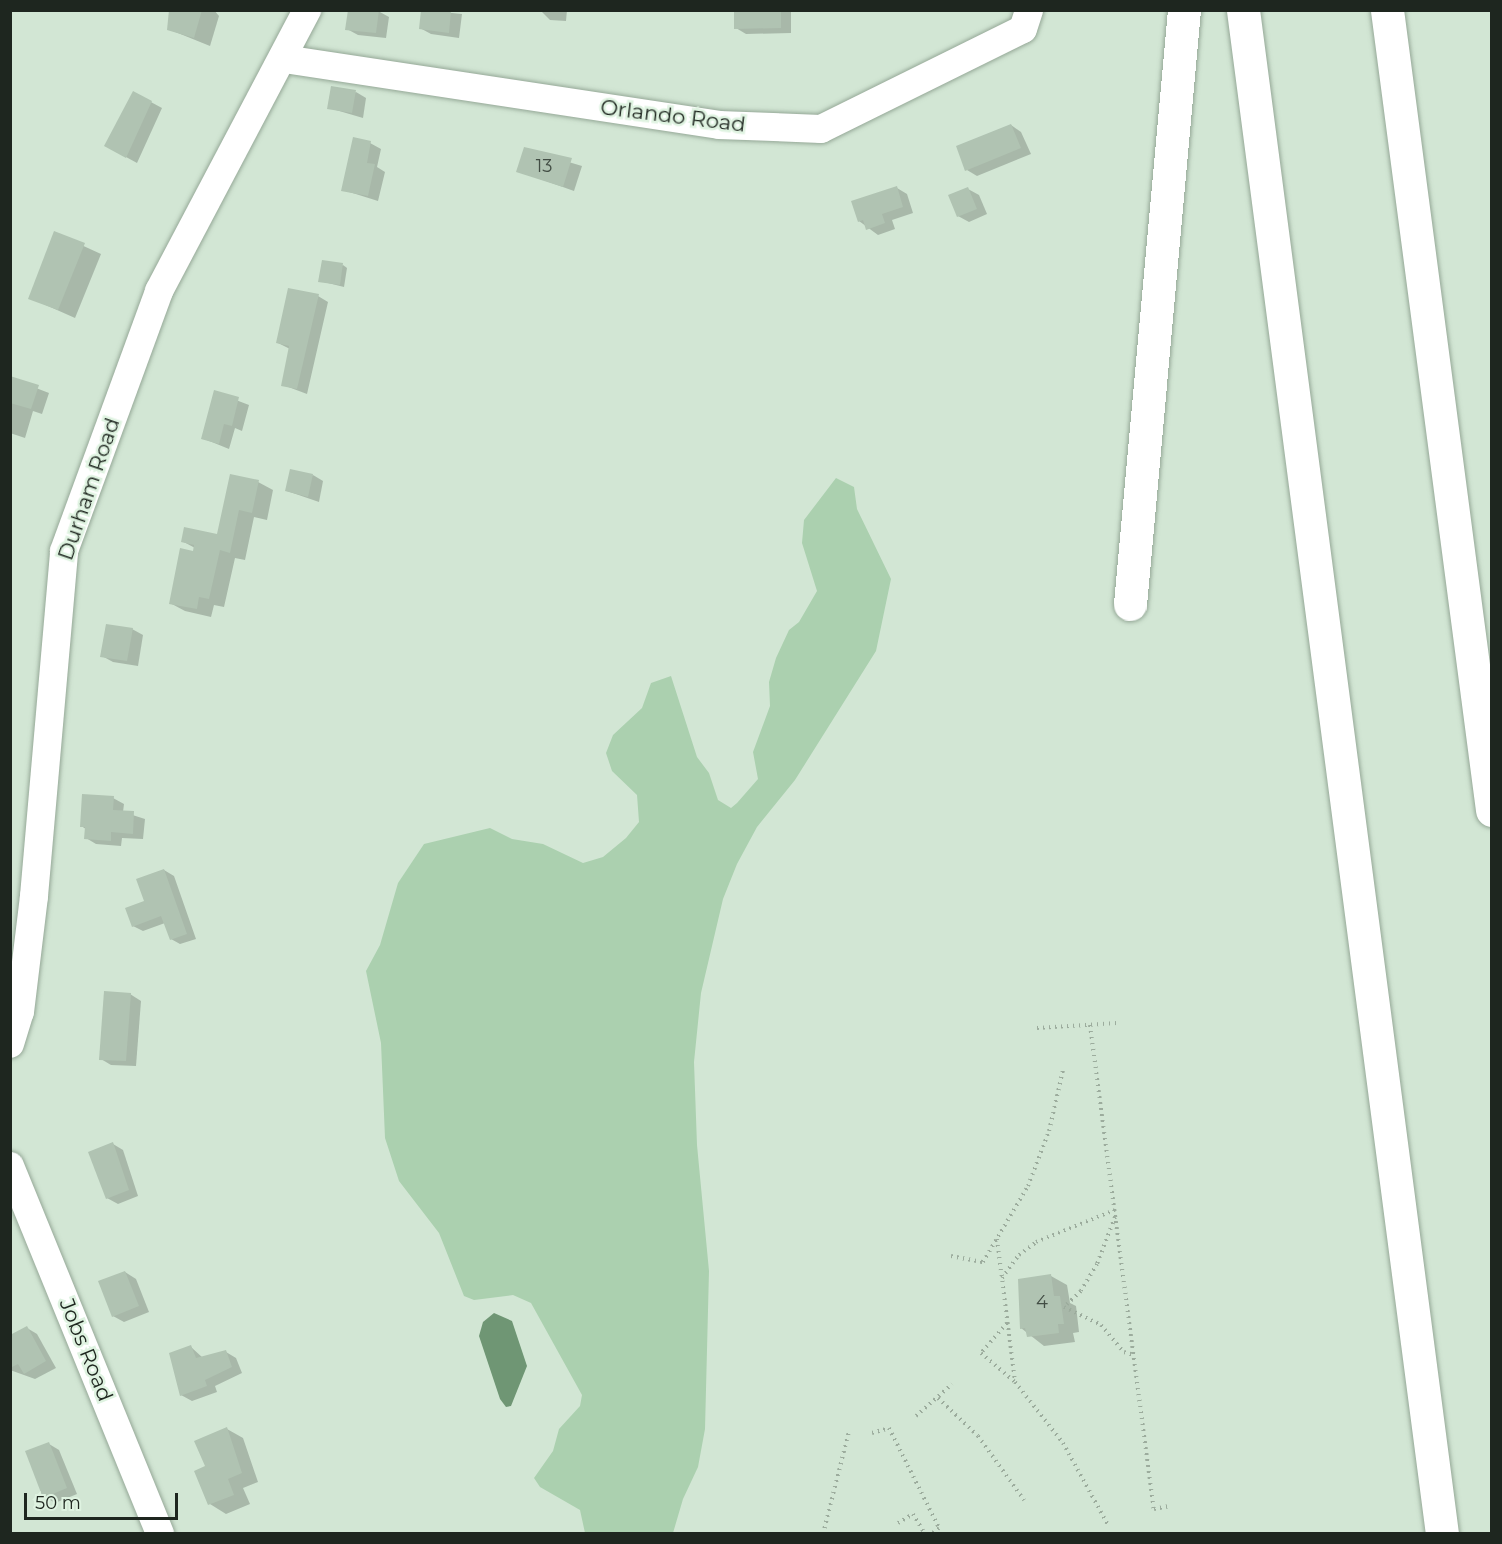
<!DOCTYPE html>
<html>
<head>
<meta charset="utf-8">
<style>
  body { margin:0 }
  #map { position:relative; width:1502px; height:1544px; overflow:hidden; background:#d2e6d4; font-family:Montserrat,sans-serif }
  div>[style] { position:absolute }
  .green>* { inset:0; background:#abd0af }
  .water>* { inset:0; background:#6f9674 }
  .shadow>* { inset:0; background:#0003 }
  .building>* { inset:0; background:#b0c3b2 }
  .path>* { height:4px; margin-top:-2px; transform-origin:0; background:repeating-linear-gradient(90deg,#9cac9d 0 1.5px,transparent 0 6px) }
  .roads { filter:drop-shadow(0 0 2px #95a897) drop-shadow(0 0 2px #95a897) }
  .minor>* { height:28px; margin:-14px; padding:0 14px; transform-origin:14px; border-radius:14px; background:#fff }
  .highway>* { height:33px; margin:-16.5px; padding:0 16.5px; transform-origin:16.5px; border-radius:16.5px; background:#fff }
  span { translate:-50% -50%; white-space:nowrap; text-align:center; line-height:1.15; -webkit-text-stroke:5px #dff3e1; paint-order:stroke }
  .number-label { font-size:18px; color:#424d44 }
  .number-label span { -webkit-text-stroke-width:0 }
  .street-label { font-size:21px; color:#1e261f }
  .frame { position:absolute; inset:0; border:12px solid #1e261f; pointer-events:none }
  .scale { position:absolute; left:24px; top:1493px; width:154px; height:27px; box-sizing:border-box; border:3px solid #1e261f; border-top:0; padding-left:8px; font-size:18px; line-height:21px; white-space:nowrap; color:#1e261f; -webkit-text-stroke:4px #dff3e1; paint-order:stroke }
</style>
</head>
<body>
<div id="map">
  <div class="green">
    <i style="clip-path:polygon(836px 478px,854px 487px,857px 509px,891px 579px,876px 651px,795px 780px,757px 827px,737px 864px,723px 899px,701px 993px,694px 1062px,697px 1145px,709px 1271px,705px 1429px,698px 1467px,683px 1499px,673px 1533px,585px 1533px,580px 1510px,540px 1487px,534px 1478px,553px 1451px,559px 1429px,580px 1406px,582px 1395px,531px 1303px,513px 1295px,474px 1300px,464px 1296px,439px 1233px,399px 1181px,385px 1138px,381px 1043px,366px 971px,380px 945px,398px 883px,424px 844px,490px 828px,512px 839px,543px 844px,583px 863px,603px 857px,626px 838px,639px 822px,637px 795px,612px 771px,606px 753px,613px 735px,642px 708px,651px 683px,671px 676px,697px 757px,709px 773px,718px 800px,731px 808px,737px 803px,758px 779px,753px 752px,770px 706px,769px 682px,776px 658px,789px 630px,799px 622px,817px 591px,802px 543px,804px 520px)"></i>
  </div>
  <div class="water">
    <i style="clip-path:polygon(494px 1313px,512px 1321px,527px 1366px,511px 1406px,506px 1407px,500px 1399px,479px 1336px,483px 1322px)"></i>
  </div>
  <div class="shadow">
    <i style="clip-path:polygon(171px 10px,214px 10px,219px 16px,210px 46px,168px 29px)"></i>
    <i style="clip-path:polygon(423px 10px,462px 14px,459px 38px,431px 34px,420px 28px)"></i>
    <i style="clip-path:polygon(540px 10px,567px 10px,566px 21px,550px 20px)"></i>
    <i style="clip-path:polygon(735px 10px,791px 10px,791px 33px,746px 34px,736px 28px)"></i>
    <i style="clip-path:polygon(378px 11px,389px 17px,386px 38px,358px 35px,347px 29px)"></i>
    <i style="clip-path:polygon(356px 92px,366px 98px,363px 118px,329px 108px)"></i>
    <i style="clip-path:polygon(134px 93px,162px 108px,137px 163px,106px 146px)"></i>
    <i style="clip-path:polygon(1011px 125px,1021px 132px,1031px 154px,977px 176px,967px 170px)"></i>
    <i style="clip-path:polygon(370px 143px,381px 149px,377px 167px,385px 172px,378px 201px,343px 190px)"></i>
    <i style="clip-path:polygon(525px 149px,582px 166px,574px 191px,518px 171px)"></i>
    <i style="clip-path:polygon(897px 188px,907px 194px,913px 213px,892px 220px,895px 229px,878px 235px,859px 221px)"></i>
    <i style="clip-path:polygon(968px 189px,979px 195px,987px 214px,969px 222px,958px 216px)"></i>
    <i style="clip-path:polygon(55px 233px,101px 254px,75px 318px,30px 298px)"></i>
    <i style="clip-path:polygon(343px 265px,347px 268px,344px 287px,320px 281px)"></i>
    <i style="clip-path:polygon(318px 296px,328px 302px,307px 394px,283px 385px,290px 349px,278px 343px)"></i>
    <i style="clip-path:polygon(10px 378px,49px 393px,42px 414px,33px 411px,25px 438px,10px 433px)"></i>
    <i style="clip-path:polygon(215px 392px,249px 405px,242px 431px,235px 428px,229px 449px,202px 438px)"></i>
    <i style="clip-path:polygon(313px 475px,323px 481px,319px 502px,287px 491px)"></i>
    <i style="clip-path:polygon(258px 482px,273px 490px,267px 520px,254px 517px,245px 560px,235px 558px,224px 607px,214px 605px,211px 617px,185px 611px,170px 603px,195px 548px,182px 541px,218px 536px)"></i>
    <i style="clip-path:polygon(132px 629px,143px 635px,138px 666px,113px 662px,102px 656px)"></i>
    <i style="clip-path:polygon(113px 798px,124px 804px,123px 812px,145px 819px,143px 839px,122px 838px,121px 846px,96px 844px,86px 838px,86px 829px,81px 826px)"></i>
    <i style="clip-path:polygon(164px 870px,174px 876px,196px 939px,180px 944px,171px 939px,165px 923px,143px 931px,133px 926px)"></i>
    <i style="clip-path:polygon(130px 994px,141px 1001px,136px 1066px,111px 1065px,101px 1059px)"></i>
    <i style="clip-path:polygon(113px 1144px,123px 1150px,138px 1196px,118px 1204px,107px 1198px)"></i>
    <i style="clip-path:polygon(125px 1272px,136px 1279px,149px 1312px,124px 1322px,113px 1316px)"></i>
    <i style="clip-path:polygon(1051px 1276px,1067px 1285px,1070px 1303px,1076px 1306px,1079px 1332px,1073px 1333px,1075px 1342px,1044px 1346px,1021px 1328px)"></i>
    <i style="clip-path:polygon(27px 1328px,37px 1334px,56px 1368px,35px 1379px,10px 1370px,10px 1337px)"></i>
    <i style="clip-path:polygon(191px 1347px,203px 1358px,226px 1352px,236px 1358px,242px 1373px,215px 1386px,217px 1392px,192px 1401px,181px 1395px)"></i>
    <i style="clip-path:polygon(227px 1429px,243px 1438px,258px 1482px,243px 1488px,250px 1504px,226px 1514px,210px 1504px,207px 1467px)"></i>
    <i style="clip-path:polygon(49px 1444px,59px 1450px,77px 1494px,55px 1503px,44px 1496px)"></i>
  </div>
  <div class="building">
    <i style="clip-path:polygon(169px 10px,202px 10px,194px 38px,167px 30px)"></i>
    <i style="clip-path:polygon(348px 10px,379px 10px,376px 33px,345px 30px)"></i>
    <i style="clip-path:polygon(421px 10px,451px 10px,449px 33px,419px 29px)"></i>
    <i style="clip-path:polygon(734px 10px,781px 10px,781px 28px,734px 29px)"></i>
    <i style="clip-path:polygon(331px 86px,356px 90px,352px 113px,327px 109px)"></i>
    <i style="clip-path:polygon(133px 91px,152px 101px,126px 158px,104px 146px)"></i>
    <i style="clip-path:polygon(1011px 124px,1021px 148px,965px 171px,956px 146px)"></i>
    <i style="clip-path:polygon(353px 137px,371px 141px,367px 163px,375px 164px,368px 196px,341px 191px)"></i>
    <i style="clip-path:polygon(524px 147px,572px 158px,563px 187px,516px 172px)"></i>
    <i style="clip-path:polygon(897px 186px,903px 207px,882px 214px,885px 223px,866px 230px,863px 220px,858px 222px,851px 201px)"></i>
    <i style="clip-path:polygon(968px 187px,977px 209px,957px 217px,948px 195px)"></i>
    <i style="clip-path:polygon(54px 231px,85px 243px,58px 310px,28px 299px)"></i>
    <i style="clip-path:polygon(322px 260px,343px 263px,340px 285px,318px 282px)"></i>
    <i style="clip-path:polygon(288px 288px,319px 294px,297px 389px,281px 386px,289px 346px,276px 343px)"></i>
    <i style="clip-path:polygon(10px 376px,39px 385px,31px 409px,10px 403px)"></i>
    <i style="clip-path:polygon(214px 390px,239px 397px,232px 426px,224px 424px,219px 444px,201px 439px)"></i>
    <i style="clip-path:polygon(290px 469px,313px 474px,308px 497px,285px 491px)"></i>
    <i style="clip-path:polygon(230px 474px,259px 480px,252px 513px,239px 510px,230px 553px,220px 550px,209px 599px,199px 597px,197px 609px,169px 604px,180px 548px,193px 551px,194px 545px,181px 542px,184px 527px,217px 534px)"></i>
    <i style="clip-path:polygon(106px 624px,133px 628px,127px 661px,100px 657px)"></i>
    <i style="clip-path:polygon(82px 794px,114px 796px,113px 810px,134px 811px,133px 834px,111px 832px,111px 841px,84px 839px,85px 827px,80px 827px)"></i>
    <i style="clip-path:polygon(164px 869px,187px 934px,170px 940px,161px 916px,132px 927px,125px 908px,144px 901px,136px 879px)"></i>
    <i style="clip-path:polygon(104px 991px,131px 993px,126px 1061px,99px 1060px)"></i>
    <i style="clip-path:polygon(113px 1142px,129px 1190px,106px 1199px,88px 1152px)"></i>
    <i style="clip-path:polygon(125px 1271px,139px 1306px,112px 1317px,98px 1281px)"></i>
    <i style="clip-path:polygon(1051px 1274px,1054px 1296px,1060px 1296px,1064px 1324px,1058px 1324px,1059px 1333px,1027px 1337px,1025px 1328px,1020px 1329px,1018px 1279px)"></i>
    <i style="clip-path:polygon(27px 1326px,46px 1361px,24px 1374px,18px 1364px,10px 1368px,10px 1335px)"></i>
    <i style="clip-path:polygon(191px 1345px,196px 1358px,226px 1350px,232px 1367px,205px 1380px,207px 1386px,180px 1396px,169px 1353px)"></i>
    <i style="clip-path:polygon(227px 1427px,242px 1473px,228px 1479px,234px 1495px,208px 1505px,194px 1471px,205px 1466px,194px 1441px)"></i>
    <i style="clip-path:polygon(49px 1442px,67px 1488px,43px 1498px,25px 1451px)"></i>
  </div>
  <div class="path">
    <i style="left:1090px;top:1025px;width:488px;rotate:82.5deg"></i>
    <i style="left:1154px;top:1509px;width:16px;rotate:-11deg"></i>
    <i style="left:1037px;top:1028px;width:80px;rotate:-3.6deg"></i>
    <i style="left:1115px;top:1217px;width:50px;rotate:111deg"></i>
    <i style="left:1097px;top:1264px;width:31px;rotate:121deg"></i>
    <i style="left:1081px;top:1291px;width:23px;rotate:137deg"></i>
    <i style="left:1064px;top:1307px;width:41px;rotate:25.9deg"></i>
    <i style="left:1101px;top:1325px;width:35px;rotate:50deg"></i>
    <i style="left:1124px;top:1352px;width:10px;rotate:17deg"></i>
    <i style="left:997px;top:1239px;width:144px;rotate:82.8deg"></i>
    <i style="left:951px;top:1256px;width:33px;rotate:11deg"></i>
    <i style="left:983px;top:1262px;width:88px;rotate:-59.4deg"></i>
    <i style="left:1028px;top:1186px;width:59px;rotate:-69.1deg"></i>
    <i style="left:1049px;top:1131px;width:63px;rotate:-77.1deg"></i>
    <i style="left:1002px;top:1278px;width:29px;rotate:-54deg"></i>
    <i style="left:1019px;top:1255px;width:21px;rotate:-37deg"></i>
    <i style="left:1036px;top:1242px;width:85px;rotate:-22.1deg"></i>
    <i style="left:1007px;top:1323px;width:40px;rotate:131deg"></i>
    <i style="left:981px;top:1353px;width:45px;rotate:40.5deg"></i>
    <i style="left:1015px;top:1382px;width:78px;rotate:51.8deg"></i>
    <i style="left:1063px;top:1443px;width:94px;rotate:61.2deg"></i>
    <i style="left:938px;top:1398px;width:55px;rotate:43.5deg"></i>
    <i style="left:978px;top:1436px;width:79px;rotate:54.3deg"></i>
    <i style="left:916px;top:1416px;width:48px;rotate:-41.6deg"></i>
    <i style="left:872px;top:1433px;width:18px;rotate:-16deg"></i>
    <i style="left:889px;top:1428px;width:112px;rotate:63.4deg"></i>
    <i style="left:939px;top:1528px;width:10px;rotate:143deg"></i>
    <i style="left:898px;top:1523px;width:17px;rotate:-31deg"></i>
    <i style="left:913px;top:1514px;width:23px;rotate:59deg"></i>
    <i style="left:823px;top:1534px;width:106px;rotate:-75.8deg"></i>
  </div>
  <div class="roads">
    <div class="minor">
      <i style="left:284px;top:59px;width:440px;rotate:8.6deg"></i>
      <i style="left:719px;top:125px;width:102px;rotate:2.2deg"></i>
      <i style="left:821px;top:129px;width:225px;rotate:-26.3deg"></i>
      <i style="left:1023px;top:29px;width:20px;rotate:-72deg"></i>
      <i style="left:10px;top:1044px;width:34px;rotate:-73deg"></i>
      <i style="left:20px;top:1012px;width:117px;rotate:-83.1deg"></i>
      <i style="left:34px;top:896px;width:346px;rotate:-85deg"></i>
      <i style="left:64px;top:551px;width:277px;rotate:-69.9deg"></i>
      <i style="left:159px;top:291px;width:318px;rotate:-62.2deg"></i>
      <i style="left:10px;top:1166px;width:397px;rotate:67.8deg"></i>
    </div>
    <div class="highway">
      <i style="left:1243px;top:10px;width:1537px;rotate:82.56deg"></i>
      <i style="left:1387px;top:10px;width:807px;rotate:82.52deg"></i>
      <i style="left:1130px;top:604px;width:596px;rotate:-84.81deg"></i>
    </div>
  </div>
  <div class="number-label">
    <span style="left:544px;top:166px">13</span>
    <span style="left:1042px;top:1302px">4</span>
  </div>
  <div class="street-label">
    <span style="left:673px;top:116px;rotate:7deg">Orlando Road</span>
    <span style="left:89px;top:489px;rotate:-71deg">Durham Road</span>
    <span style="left:86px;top:1350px;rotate:68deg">Jobs Road</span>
  </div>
  <div class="frame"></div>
  <div class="scale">50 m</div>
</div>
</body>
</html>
